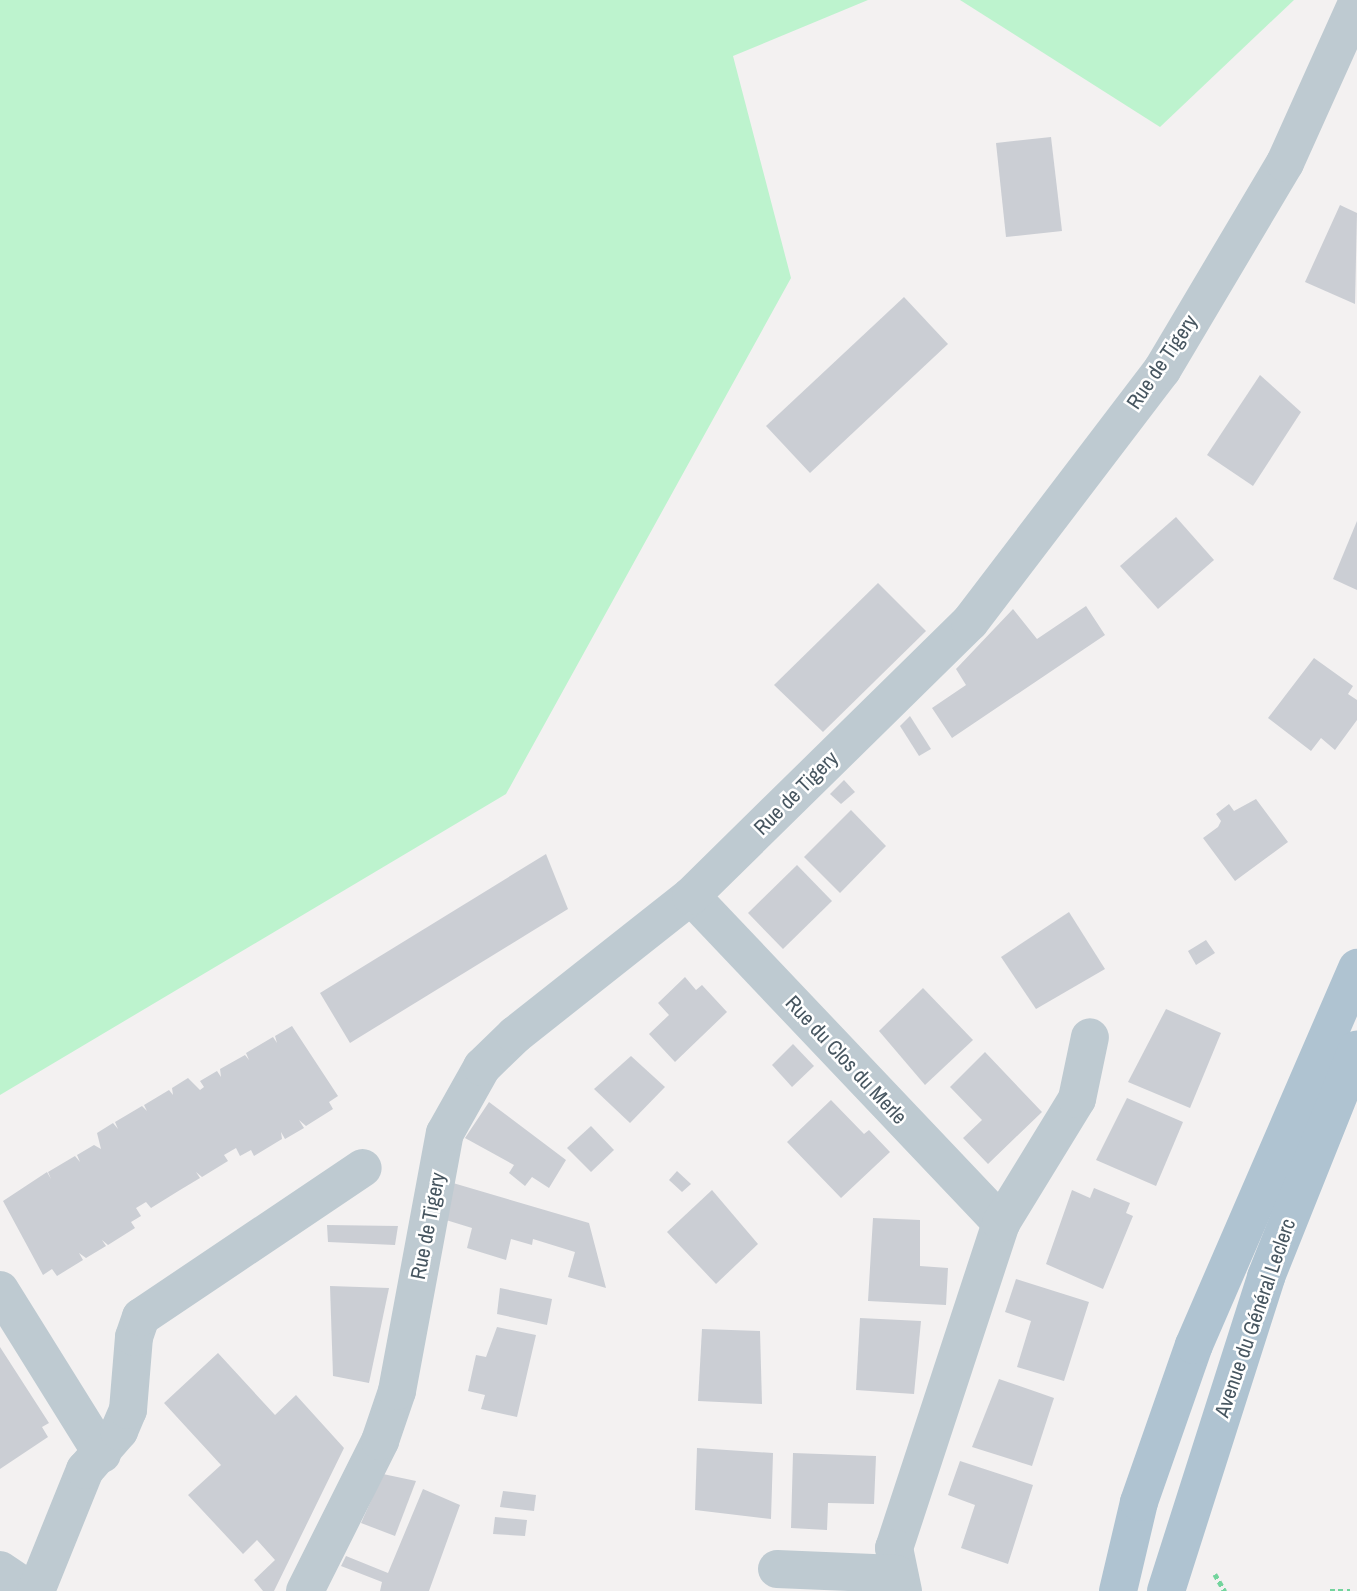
<!DOCTYPE html>
<html>
<head>
<meta charset="utf-8">
<style>
  body { margin:0 }
  #map { position:relative; width:1357px; height:1591px; overflow:hidden; background:#f3f1f1; font-family:"Archivo Narrow",sans-serif }
  div>[style] { position:absolute }
  .green>* { inset:0; background:#bdf3ce }
  .building>* { inset:0; background:#cbced4 }
  .path>* { height:4.5px; margin-top:-2.25px; transform-origin:0; background:repeating-linear-gradient(90deg,#73d49d 0 5px,transparent 0 8.5px) }
  .minor>* { height:38px; margin:-19px; padding:0 19px; transform-origin:19px; border-radius:19px; background:#becad1 }
  .major>* { height:38px; margin:-19px; padding:0 19px; transform-origin:19px; border-radius:19px; background:#afc3d1 }
  span { translate:-50% -50%; white-space:nowrap; text-align:center; line-height:1.15; -webkit-text-stroke:5px #fff; paint-order:stroke }
  .street-label { font-size:21px; color:#475660 }
</style>
</head>
<body>
<div id="map">
  <div class="green">
    <i style="clip-path:polygon(0 0,868px 0,733px 56px,791px 278px,506px 794px,0 1095px)"></i>
    <i style="clip-path:polygon(960px 0,1294px 0,1160px 127px)"></i>
  </div>
  <div class="building">
    <i style="clip-path:polygon(1051px 137px,1062px 231px,1006px 237px,996px 143px)"></i>
    <i style="clip-path:polygon(1340px 205px,1357px 213px,1355px 304px,1305px 282px)"></i>
    <i style="clip-path:polygon(904px 297px,948px 344px,810px 473px,766px 426px)"></i>
    <i style="clip-path:polygon(1260px 375px,1301px 412px,1253px 486px,1207px 455px)"></i>
    <i style="clip-path:polygon(1176px 517px,1214px 560px,1158px 609px,1120px 566px)"></i>
    <i style="clip-path:polygon(1357px 521px,1357px 590px,1333px 579px)"></i>
    <i style="clip-path:polygon(878px 583px,926px 631px,823px 732px,774px 685px)"></i>
    <i style="clip-path:polygon(1086px 606px,1105px 635px,952px 738px,932px 708px,966px 685px,956px 669px,1013px 609px,1037px 639px)"></i>
    <i style="clip-path:polygon(1314px 658px,1353px 686px,1348px 694px,1357px 700px,1357px 720px,1335px 750px,1321px 738px,1311px 751px,1268px 718px)"></i>
    <i style="clip-path:polygon(910px 716px,931px 749px,919px 756px,900px 726px)"></i>
    <i style="clip-path:polygon(844px 780px,855px 792px,841px 804px,830px 794px)"></i>
    <i style="clip-path:polygon(1256px 799px,1288px 842px,1235px 881px,1203px 838px,1218px 827px,1221px 821px,1216px 814px,1229px 804px,1234px 811px)"></i>
    <i style="clip-path:polygon(851px 810px,886px 846px,840px 893px,804px 857px)"></i>
    <i style="clip-path:polygon(546px 854px,568px 909px,350px 1043px,320px 993px)"></i>
    <i style="clip-path:polygon(797px 865px,832px 901px,783px 949px,748px 913px)"></i>
    <i style="clip-path:polygon(1069px 912px,1105px 969px,1036px 1009px,1001px 957px)"></i>
    <i style="clip-path:polygon(1206px 940px,1215px 953px,1196px 965px,1188px 951px)"></i>
    <i style="clip-path:polygon(685px 977px,696px 990px,702px 985px,727px 1012px,675px 1062px,649px 1034px,669px 1015px,658px 1003px)"></i>
    <i style="clip-path:polygon(923px 988px,973px 1040px,925px 1085px,879px 1031px)"></i>
    <i style="clip-path:polygon(1166px 1009px,1221px 1033px,1190px 1108px,1128px 1082px)"></i>
    <i style="clip-path:polygon(292px 1026px,338px 1096px,329px 1102px,333px 1109px,306px 1126px,299px 1120px,304px 1128px,285px 1139px,281px 1132px,282px 1139px,254px 1156px,251px 1150px,240px 1156px,236px 1148px,224px 1155px,228px 1161px,202px 1177px,196px 1172px,200px 1178px,180px 1190px,151px 1208px,146px 1202px,136px 1208px,141px 1216px,131px 1222px,135px 1228px,108px 1245px,102px 1240px,106px 1246px,86px 1258px,79px 1253px,83px 1260px,57px 1276px,52px 1269px,43px 1275px,3px 1201px,47px 1172px,51px 1179px,48px 1172px,75px 1156px,80px 1162px,77px 1155px,94px 1145px,101px 1149px,97px 1133px,113px 1123px,118px 1129px,115px 1122px,142px 1106px,147px 1111px,144px 1105px,169px 1090px,173px 1095px,172px 1088px,188px 1078px,200px 1090px,204px 1087px,200px 1081px,217px 1071px,221px 1077px,220px 1069px,245px 1055px,249px 1060px,246px 1053px,273px 1037px,277px 1043px,275px 1036px)"></i>
    <i style="clip-path:polygon(793px 1044px,814px 1066px,792px 1087px,772px 1065px)"></i>
    <i style="clip-path:polygon(985px 1052px,1042px 1112px,988px 1164px,963px 1138px,982px 1120px,950px 1087px)"></i>
    <i style="clip-path:polygon(631px 1056px,665px 1087px,630px 1123px,594px 1089px)"></i>
    <i style="clip-path:polygon(1127px 1098px,1183px 1122px,1156px 1186px,1096px 1160px)"></i>
    <i style="clip-path:polygon(831px 1100px,864px 1134px,869px 1130px,890px 1152px,841px 1198px,787px 1142px)"></i>
    <i style="clip-path:polygon(489px 1102px,566px 1160px,549px 1188px,532px 1177px,525px 1186px,509px 1173px,514px 1165px,465px 1138px)"></i>
    <i style="clip-path:polygon(591px 1126px,614px 1150px,591px 1172px,567px 1148px)"></i>
    <i style="clip-path:polygon(677px 1171px,691px 1184px,682px 1192px,669px 1180px)"></i>
    <i style="clip-path:polygon(453px 1183px,589px 1223px,606px 1288px,568px 1277px,575px 1252px,533px 1239px,532px 1245px,511px 1239px,506px 1260px,467px 1248px,472px 1228px,446px 1220px)"></i>
    <i style="clip-path:polygon(1094px 1188px,1130px 1203px,1126px 1213px,1133px 1216px,1103px 1289px,1046px 1264px,1072px 1190px,1090px 1198px)"></i>
    <i style="clip-path:polygon(712px 1190px,758px 1244px,716px 1284px,667px 1232px)"></i>
    <i style="clip-path:polygon(873px 1218px,920px 1220px,920px 1266px,948px 1268px,946px 1305px,868px 1301px)"></i>
    <i style="clip-path:polygon(327px 1225px,398px 1226px,395px 1245px,328px 1242px)"></i>
    <i style="clip-path:polygon(1016px 1279px,1089px 1302px,1064px 1381px,1017px 1367px,1031px 1321px,1005px 1312px)"></i>
    <i style="clip-path:polygon(330px 1286px,389px 1288px,369px 1383px,333px 1376px)"></i>
    <i style="clip-path:polygon(500px 1288px,552px 1299px,547px 1325px,497px 1314px)"></i>
    <i style="clip-path:polygon(860px 1318px,921px 1321px,914px 1394px,856px 1390px)"></i>
    <i style="clip-path:polygon(497px 1327px,536px 1335px,517px 1417px,481px 1409px,485px 1395px,468px 1391px,476px 1355px,486px 1357px)"></i>
    <i style="clip-path:polygon(702px 1329px,760px 1331px,762px 1404px,698px 1401px)"></i>
    <i style="clip-path:polygon(0 1347px,49px 1423px,42px 1427px,48px 1437px,0 1469px)"></i>
    <i style="clip-path:polygon(218px 1353px,275px 1415px,296px 1395px,344px 1448px,274px 1591px,263px 1591px,254px 1580px,275px 1560px,257px 1540px,243px 1554px,188px 1495px,221px 1465px,164px 1403px)"></i>
    <i style="clip-path:polygon(999px 1379px,1054px 1398px,1032px 1466px,972px 1447px)"></i>
    <i style="clip-path:polygon(697px 1448px,773px 1453px,771px 1519px,695px 1510px)"></i>
    <i style="clip-path:polygon(793px 1453px,876px 1456px,874px 1504px,828px 1503px,827px 1530px,791px 1528px)"></i>
    <i style="clip-path:polygon(960px 1461px,1033px 1485px,1008px 1564px,961px 1548px,975px 1505px,948px 1495px)"></i>
    <i style="clip-path:polygon(383px 1474px,416px 1481px,395px 1536px,361px 1523px)"></i>
    <i style="clip-path:polygon(423px 1489px,460px 1505px,429px 1591px,380px 1591px,382px 1582px,341px 1566px,346px 1556px,388px 1573px)"></i>
    <i style="clip-path:polygon(503px 1491px,536px 1495px,534px 1511px,500px 1507px)"></i>
    <i style="clip-path:polygon(495px 1517px,527px 1520px,525px 1536px,493px 1534px)"></i>
  </div>
  <div class="path">
    <i style="left:1215px;top:1574px;width:20px;rotate:60deg"></i>
    <i style="left:1330px;top:1591px;width:20px"></i>
  </div>
  <div class="minor">
    <i style="left:691px;top:896px;width:451px;rotate:46.5deg"></i>
    <i style="left:1001px;top:1223px;width:342px;rotate:108.2deg"></i>
    <i style="left:894px;top:1548px;width:44px;rotate:78.2deg"></i>
    <i style="left:1001px;top:1223px;width:145px;rotate:-58.5deg"></i>
    <i style="left:1077px;top:1099px;width:63px;rotate:-78.2deg"></i>
    <i style="left:0;top:1290px;width:193px;rotate:58.1deg"></i>
    <i style="left:777px;top:1569px;width:120px;rotate:2.4deg"></i>
    <i style="left:0;top:1570px;width:37px;rotate:34deg"></i>
    <i style="left:36px;top:1591px;width:131px;rotate:-68deg"></i>
    <i style="left:85px;top:1470px;width:52px;rotate:-48.9deg"></i>
    <i style="left:119px;top:1431px;width:23px;rotate:-67deg"></i>
    <i style="left:128px;top:1410px;width:73px;rotate:-85.3deg"></i>
    <i style="left:134px;top:1337px;width:21px;rotate:-71deg"></i>
    <i style="left:141px;top:1317px;width:267px;rotate:-33.9deg"></i>
    <i style="left:305px;top:1591px;width:168px;rotate:-63.4deg"></i>
    <i style="left:380px;top:1441px;width:53px;rotate:-71.2deg"></i>
    <i style="left:397px;top:1391px;width:262px;rotate:-79.5deg"></i>
    <i style="left:445px;top:1133px;width:76px;rotate:-60.7deg"></i>
    <i style="left:482px;top:1067px;width:46px;rotate:-44.1deg"></i>
    <i style="left:515px;top:1035px;width:224px;rotate:-38.3deg"></i>
    <i style="left:691px;top:896px;width:391px;rotate:-44.5deg"></i>
    <i style="left:970px;top:622px;width:317px;rotate:-52.7deg"></i>
    <i style="left:1162px;top:370px;width:241px;rotate:-59.3deg"></i>
    <i style="left:1285px;top:163px;width:175px;rotate:-65.8deg"></i>
  </div>
  <div class="major">
    <i style="left:1118px;top:1591px;width:91px;rotate:-76.7deg"></i>
    <i style="left:1139px;top:1502px;width:166px;rotate:-70.7deg"></i>
    <i style="left:1194px;top:1345px;width:411px;rotate:-66.6deg"></i>
    <i style="left:1166px;top:1591px;width:330px;rotate:-72.3deg"></i>
    <i style="left:1266px;top:1277px;width:245px;rotate:-68.2deg"></i>
  </div>
  <div class="street-label">
    <span style="left:1162px;top:362px;rotate:-56deg">Rue de Tigery</span>
    <span style="left:796px;top:793px;rotate:-45deg">Rue de Tigery</span>
    <span style="left:846px;top:1060px;rotate:47deg">Rue du Clos du Merle</span>
    <span style="left:428px;top:1226px;rotate:-79deg">Rue de Tigery</span>
    <span style="left:1255px;top:1318px;rotate:-71deg">Avenue du Général Leclerc</span>
  </div>
</div>
</body>
</html>
